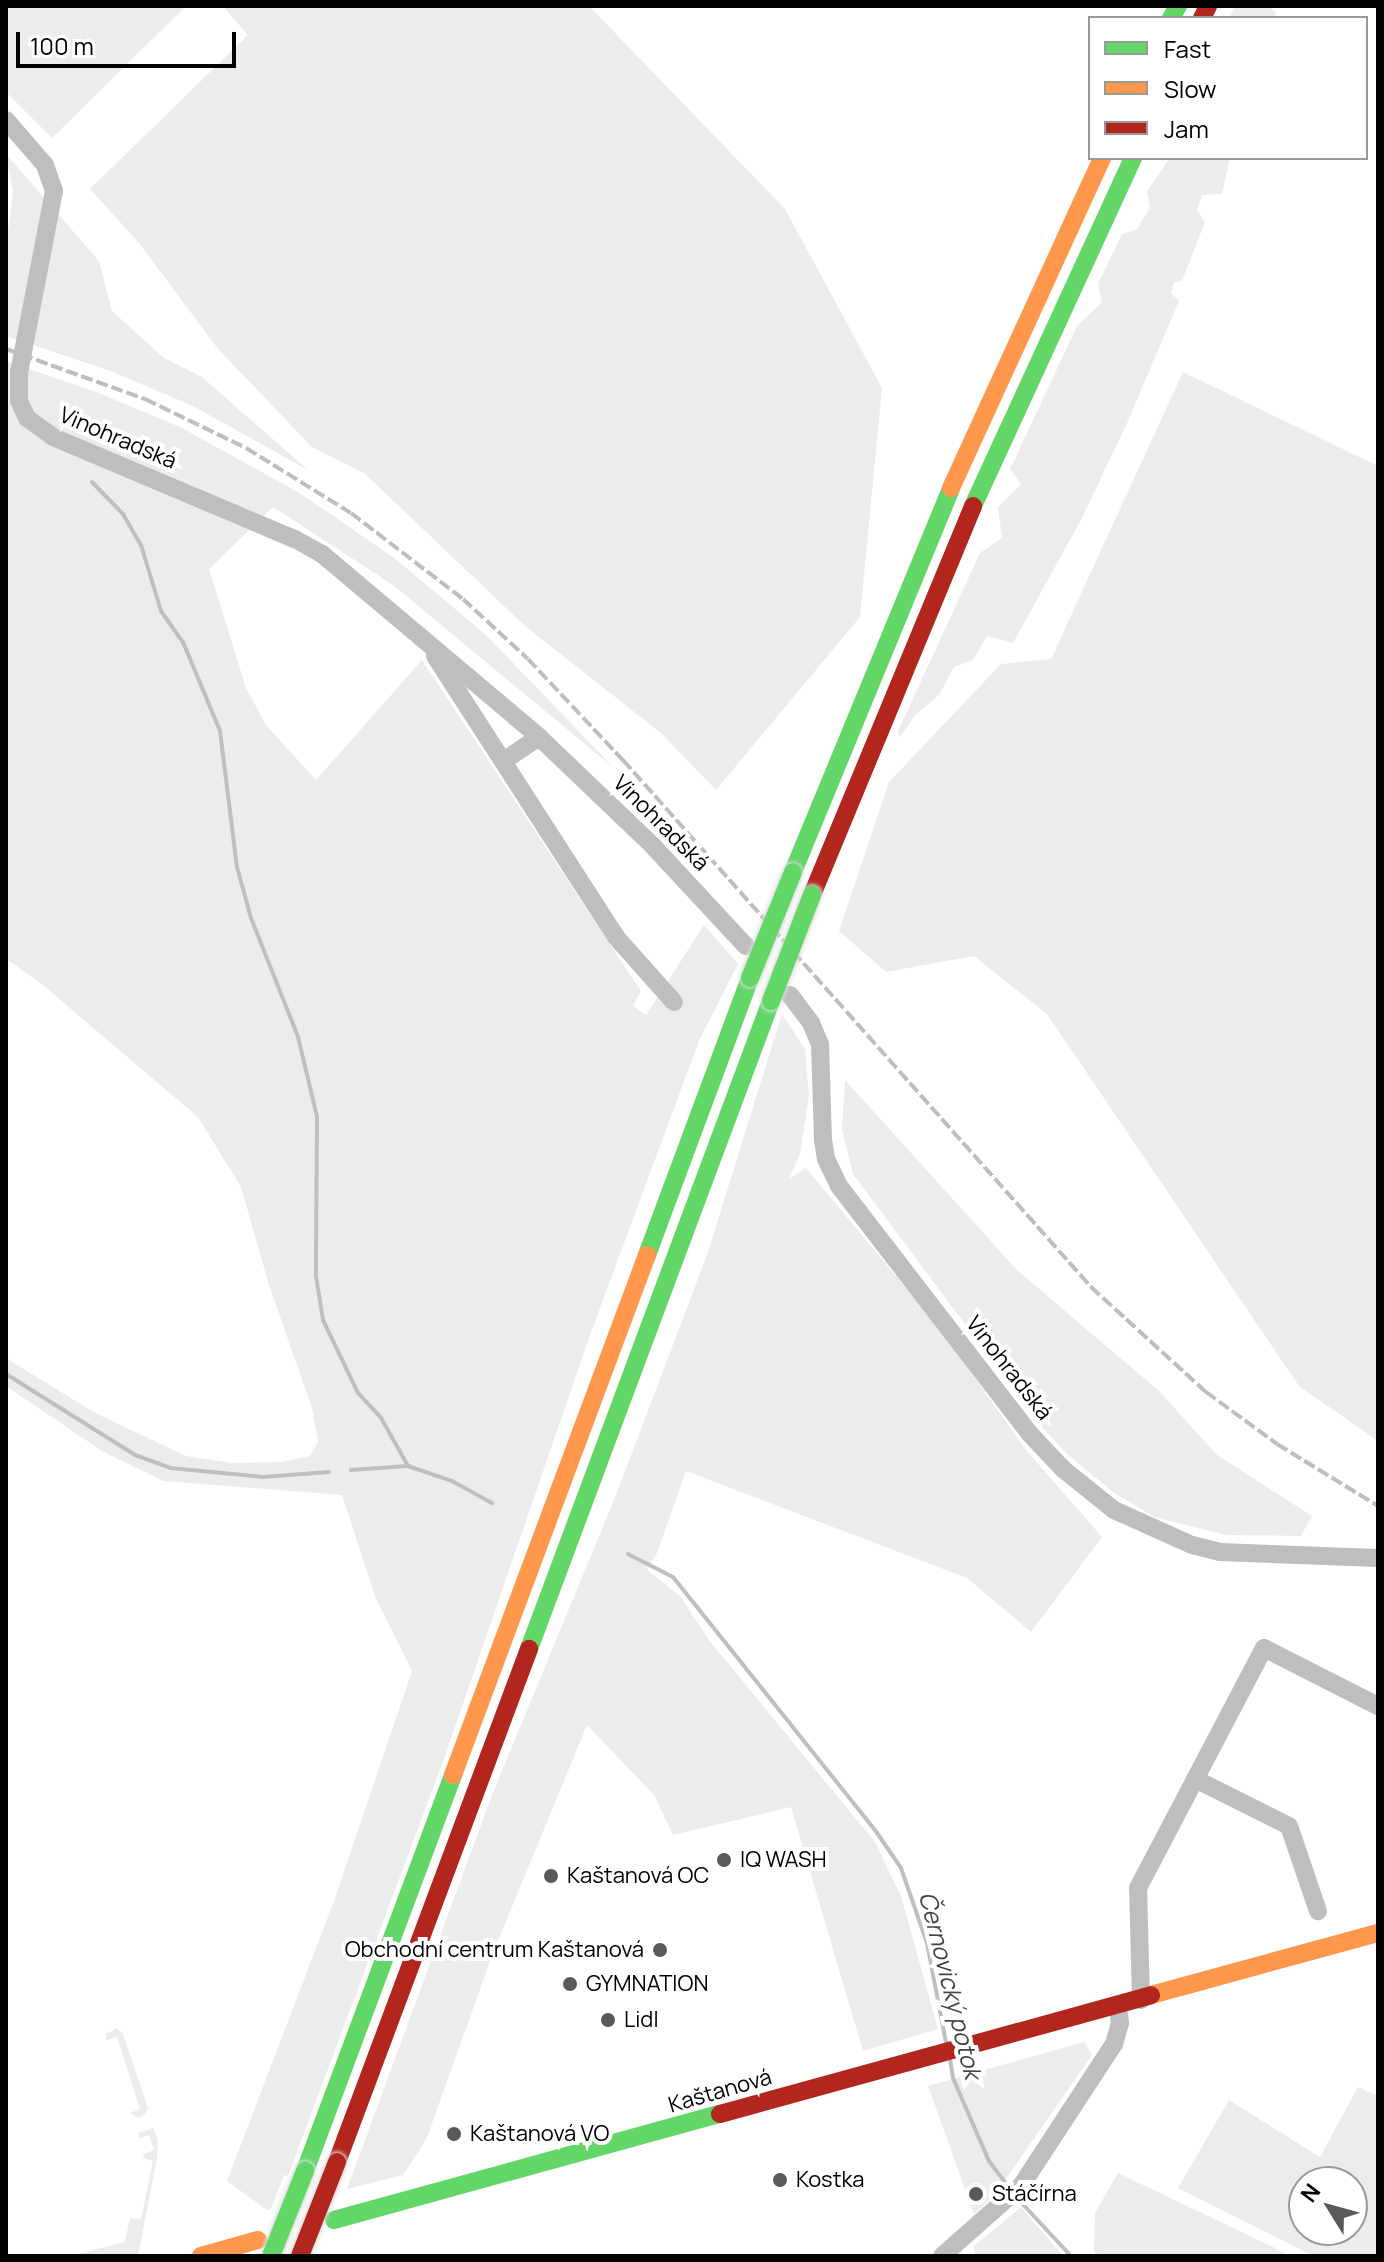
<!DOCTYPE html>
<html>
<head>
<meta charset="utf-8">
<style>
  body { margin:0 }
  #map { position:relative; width:1384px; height:2262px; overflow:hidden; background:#fff; font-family:Manrope,sans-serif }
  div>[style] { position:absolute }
  .green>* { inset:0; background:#ececec }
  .stream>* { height:4px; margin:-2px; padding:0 2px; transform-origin:2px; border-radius:2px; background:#bfbfbf }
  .street>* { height:18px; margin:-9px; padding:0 9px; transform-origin:9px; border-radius:9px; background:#bebebe }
  .fast>* { height:18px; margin:-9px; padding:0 9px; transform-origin:9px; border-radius:9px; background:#63d668 }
  .slow>* { height:18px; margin:-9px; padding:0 9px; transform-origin:9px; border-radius:9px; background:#ff974d }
  .jam>* { height:18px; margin:-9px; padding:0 9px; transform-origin:9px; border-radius:9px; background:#b3261e }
  .rail>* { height:4px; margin-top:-2px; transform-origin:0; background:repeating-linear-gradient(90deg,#bebebe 0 12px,transparent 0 16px) }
  .bridges { filter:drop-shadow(0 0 2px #dbdbdb) drop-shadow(0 0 2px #dbdbdb) }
  .fast-bridge>* { height:18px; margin:-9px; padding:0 9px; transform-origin:9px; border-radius:9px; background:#63d668 }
  .jam-bridge>* { height:18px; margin:-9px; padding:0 9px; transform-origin:9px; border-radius:9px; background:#b3261e }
  .dots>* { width:22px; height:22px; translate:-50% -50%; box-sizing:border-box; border:4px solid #fff; border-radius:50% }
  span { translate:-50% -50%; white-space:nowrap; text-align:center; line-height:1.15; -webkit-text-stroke:8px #fff; paint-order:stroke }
  .street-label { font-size:22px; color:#000 }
  .poi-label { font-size:22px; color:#000 }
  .left { translate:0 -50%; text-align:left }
  .right { translate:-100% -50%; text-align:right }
  .water-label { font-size:24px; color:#444; font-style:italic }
  .frame { position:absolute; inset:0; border:8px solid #000; pointer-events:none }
  .legend { position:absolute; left:1088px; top:16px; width:280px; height:144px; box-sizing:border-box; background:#fff; border:2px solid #999; margin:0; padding:10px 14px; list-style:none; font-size:24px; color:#000 }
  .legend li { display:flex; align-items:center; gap:16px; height:40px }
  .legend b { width:40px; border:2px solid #999 }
  .north { position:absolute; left:1288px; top:2166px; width:80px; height:80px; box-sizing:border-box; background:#fff; border:2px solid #999; border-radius:50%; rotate:307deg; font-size:22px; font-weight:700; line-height:32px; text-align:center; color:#000 }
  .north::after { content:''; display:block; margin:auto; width:28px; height:36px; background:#595959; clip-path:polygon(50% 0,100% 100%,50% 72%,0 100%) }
  .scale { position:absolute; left:16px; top:32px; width:220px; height:36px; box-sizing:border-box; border:4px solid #000; border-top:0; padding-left:10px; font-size:24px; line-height:28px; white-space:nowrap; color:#000; -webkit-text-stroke:6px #fff; paint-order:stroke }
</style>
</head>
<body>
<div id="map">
  <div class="green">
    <i style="clip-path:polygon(6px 6px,186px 6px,52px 138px,6px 92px)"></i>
    <i style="clip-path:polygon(228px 6px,589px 6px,785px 209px,882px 388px,860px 617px,716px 790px,661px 733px,525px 626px,364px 473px,312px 447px,218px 349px,139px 243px,90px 189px,248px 35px,225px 9px)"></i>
    <i style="clip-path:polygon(1235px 6px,1268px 6px,1276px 13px,1274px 18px,1229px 18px)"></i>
    <i style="clip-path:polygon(6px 154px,99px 261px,112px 311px,164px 358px,202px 377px,308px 470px,193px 406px,108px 370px,6px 336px,6px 246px,13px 192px)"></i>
    <i style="clip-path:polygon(1170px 158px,1230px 158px,1222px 194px,1202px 195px,1197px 210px,1205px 222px,1182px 281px,1174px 282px,1171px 293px,1179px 301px,1128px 421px,1081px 520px,1013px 643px,987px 636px,973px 660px,954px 667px,939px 695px,915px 715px,900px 737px,898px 731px,980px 553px,1002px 538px,998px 507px,1021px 484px,1010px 469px,1077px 326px,1102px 302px,1098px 284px,1122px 234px,1137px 229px,1150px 208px,1147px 191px)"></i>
    <i style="clip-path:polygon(6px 361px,99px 393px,182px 428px,296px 491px,344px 523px,398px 561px,486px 635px,614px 768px,393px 585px,273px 507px,209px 569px,246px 688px,266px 725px,316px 780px,422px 660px,641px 991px,633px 1006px,646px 1015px,704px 925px,738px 964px,699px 1041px,590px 1335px,444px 1759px,288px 2176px,284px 2175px,271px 2208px,267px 2210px,227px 2181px,334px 1901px,412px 1671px,376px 1599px,342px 1495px,163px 1481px,102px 1451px,6px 1386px,6px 1358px,95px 1413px,186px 1456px,233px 1463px,281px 1462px,310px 1456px,318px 1442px,312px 1408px,269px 1285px,241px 1187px,198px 1117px,38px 981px,6px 959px)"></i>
    <i style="clip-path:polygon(1183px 372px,1378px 466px,1378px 1441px,1299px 1386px,1047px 1014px,974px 956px,886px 972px,839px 931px,889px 782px,1001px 664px,1051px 659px)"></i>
    <i style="clip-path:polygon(782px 1014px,805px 1049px,809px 1095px,800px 1154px,789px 1179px,806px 1168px,941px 1330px,1026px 1450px,1102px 1537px,1031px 1632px,967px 1578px,686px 1471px,657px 1553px,647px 1570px,681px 1597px,708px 1639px,875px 1842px,901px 1896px,938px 2029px,863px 2051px,791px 1807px,673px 1835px,654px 1795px,587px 1725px,493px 1953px,426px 2140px,403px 2175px,347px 2189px,492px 1795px,616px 1495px,707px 1255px)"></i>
    <i style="clip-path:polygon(845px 1080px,1017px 1270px,1159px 1391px,1217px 1455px,1312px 1516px,1301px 1536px,1227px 1535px,1154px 1517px,1113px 1492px,1067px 1454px,1041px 1426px,853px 1174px,842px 1129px)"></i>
    <i style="clip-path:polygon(117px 2028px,123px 2034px,148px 2108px,144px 2115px,138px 2118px,130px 2113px,140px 2109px,117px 2037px,106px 2040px,106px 2034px)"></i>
    <i style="clip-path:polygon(1084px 2042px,1092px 2055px,994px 2196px,974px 2214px,928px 2086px)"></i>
    <i style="clip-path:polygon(evenodd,1358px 2087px,1375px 2095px,1378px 2091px,1378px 2256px,1314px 2256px,1178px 2188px,1229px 2100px,1320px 2157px,1358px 2087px,1304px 2182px,1352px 2182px,1352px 2230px,1304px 2230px,1304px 2182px)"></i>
    <i style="clip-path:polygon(153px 2128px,158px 2140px,157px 2158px,138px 2256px,70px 2256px,125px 2242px,130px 2218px,141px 2219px,153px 2161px,143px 2158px,144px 2154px,154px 2150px,149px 2135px,139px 2138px,139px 2133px)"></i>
    <i style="clip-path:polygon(1118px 2173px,1273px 2247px,1289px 2256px,1103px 2256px,1094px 2252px,1095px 2213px)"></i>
    <i style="clip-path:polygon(1021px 2207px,1063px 2256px,975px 2256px,974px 2246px)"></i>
  </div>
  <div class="stream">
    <i style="left:92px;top:482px;width:45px;rotate:45.9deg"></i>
    <i style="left:123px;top:514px;width:36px;rotate:60deg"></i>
    <i style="left:141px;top:545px;width:69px;rotate:73.1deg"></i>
    <i style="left:161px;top:611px;width:38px;rotate:55deg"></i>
    <i style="left:183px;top:642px;width:96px;rotate:67.4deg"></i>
    <i style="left:220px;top:731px;width:137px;rotate:82.9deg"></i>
    <i style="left:237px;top:867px;width:53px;rotate:74.6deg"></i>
    <i style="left:251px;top:918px;width:128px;rotate:68.4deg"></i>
    <i style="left:298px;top:1037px;width:82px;rotate:76.6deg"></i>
    <i style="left:317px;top:1117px;width:159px;rotate:90.4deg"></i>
    <i style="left:316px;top:1276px;width:45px;rotate:81deg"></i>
    <i style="left:323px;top:1320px;width:81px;rotate:64.4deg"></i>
    <i style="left:358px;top:1393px;width:34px;rotate:47deg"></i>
    <i style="left:381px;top:1418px;width:55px;rotate:60.6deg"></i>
    <i style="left:6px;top:1374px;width:152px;rotate:32.1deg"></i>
    <i style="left:135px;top:1455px;width:37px;rotate:20deg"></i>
    <i style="left:170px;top:1468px;width:93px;rotate:5.5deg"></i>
    <i style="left:263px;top:1477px;width:66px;rotate:-4.3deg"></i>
    <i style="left:351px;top:1470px;width:57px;rotate:-4deg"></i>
    <i style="left:408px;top:1466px;width:46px;rotate:18.8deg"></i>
    <i style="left:452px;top:1481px;width:46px;rotate:28.8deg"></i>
    <i style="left:628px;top:1554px;width:51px;rotate:27.1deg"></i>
    <i style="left:673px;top:1577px;width:324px;rotate:51.4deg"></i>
    <i style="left:875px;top:1830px;width:46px;rotate:55.6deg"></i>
    <i style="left:901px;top:1868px;width:79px;rotate:70.9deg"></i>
    <i style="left:927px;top:1943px;width:102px;rotate:79.2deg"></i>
    <i style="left:950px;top:2059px;width:19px;rotate:81deg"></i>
    <i style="left:953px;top:2078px;width:90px;rotate:66.6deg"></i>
    <i style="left:989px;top:2161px;width:34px;rotate:53deg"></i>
    <i style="left:1017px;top:2198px;width:79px;rotate:47deg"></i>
  </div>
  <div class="street">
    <i style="left:6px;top:120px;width:60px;rotate:49.1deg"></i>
    <i style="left:45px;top:165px;width:28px;rotate:71deg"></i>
    <i style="left:54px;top:191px;width:184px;rotate:100.9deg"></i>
    <i style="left:19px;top:372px;width:29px;rotate:90deg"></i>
    <i style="left:19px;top:401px;width:19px;rotate:65deg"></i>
    <i style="left:27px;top:418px;width:32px;rotate:36deg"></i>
    <i style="left:53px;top:437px;width:263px;rotate:22.9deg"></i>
    <i style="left:295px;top:539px;width:31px;rotate:29deg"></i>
    <i style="left:322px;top:554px;width:284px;rotate:40.1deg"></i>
    <i style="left:539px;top:737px;width:156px;rotate:43.7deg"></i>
    <i style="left:652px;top:845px;width:138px;rotate:47.1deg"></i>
    <i style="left:435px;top:656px;width:334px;rotate:57.2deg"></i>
    <i style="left:616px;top:937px;width:87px;rotate:48.3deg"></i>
    <i style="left:505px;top:760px;width:41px;rotate:-34.1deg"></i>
    <i style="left:790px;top:995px;width:35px;rotate:53deg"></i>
    <i style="left:811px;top:1023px;width:23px;rotate:67deg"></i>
    <i style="left:820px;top:1044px;width:96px;rotate:88.2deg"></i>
    <i style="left:823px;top:1140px;width:19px;rotate:81deg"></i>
    <i style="left:826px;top:1159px;width:30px;rotate:64deg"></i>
    <i style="left:839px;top:1186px;width:312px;rotate:52.4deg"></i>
    <i style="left:1029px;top:1433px;width:50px;rotate:46.6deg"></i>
    <i style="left:1063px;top:1469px;width:65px;rotate:38.8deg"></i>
    <i style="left:1114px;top:1510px;width:85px;rotate:24.2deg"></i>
    <i style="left:1192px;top:1545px;width:29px;rotate:14deg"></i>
    <i style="left:1220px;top:1552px;width:158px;rotate:2.2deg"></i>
    <i style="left:1195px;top:1779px;width:105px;rotate:26.6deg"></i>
    <i style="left:1289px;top:1826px;width:90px;rotate:71.2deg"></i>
    <i style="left:1141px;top:2000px;width:112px;rotate:-91.5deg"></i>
    <i style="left:1138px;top:1888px;width:271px;rotate:-62.3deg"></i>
    <i style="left:1264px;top:1648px;width:128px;rotate:27deg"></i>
    <i style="left:942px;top:2256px;width:106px;rotate:-41.5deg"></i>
    <i style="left:1021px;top:2186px;width:170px;rotate:-56.8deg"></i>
    <i style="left:1114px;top:2044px;width:22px;rotate:-74deg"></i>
    <i style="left:1120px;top:2023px;width:17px;rotate:-97deg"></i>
  </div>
  <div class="fast">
    <i style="left:1171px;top:18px;width:14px;rotate:-60deg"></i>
    <i style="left:973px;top:506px;width:383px;rotate:-65.3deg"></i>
    <i style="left:793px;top:872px;width:415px;rotate:-67.6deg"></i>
    <i style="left:647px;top:1255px;width:296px;rotate:-69.6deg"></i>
    <i style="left:529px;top:1649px;width:692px;rotate:-69.52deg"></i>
    <i style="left:305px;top:2171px;width:423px;rotate:-69.5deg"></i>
    <i style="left:334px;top:2220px;width:400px;rotate:-15.4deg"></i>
  </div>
  <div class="slow">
    <i style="left:951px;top:488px;width:363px;rotate:-65.4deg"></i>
    <i style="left:453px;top:1775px;width:555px;rotate:-69.54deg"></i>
    <i style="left:1151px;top:1995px;width:235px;rotate:-15.3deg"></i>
    <i style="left:201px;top:2256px;width:59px;rotate:-15.7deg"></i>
  </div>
  <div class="jam">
    <i style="left:1202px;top:18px;width:13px;rotate:-63deg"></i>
    <i style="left:812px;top:895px;width:421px;rotate:-67.5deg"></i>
    <i style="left:720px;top:2114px;width:447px;rotate:-15.4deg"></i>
    <i style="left:337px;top:2162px;width:548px;rotate:-69.48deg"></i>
  </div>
  <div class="rail">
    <i style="left:6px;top:349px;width:148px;rotate:19.8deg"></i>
    <i style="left:145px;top:399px;width:112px;rotate:25.9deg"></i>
    <i style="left:246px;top:448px;width:123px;rotate:31.8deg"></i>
    <i style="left:351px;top:513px;width:141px;rotate:37.5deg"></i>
    <i style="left:463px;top:599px;width:88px;rotate:42.7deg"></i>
    <i style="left:528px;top:659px;width:139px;rotate:46.8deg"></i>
    <i style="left:623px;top:760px;width:705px;rotate:48.39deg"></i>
    <i style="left:1091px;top:1287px;width:156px;rotate:42.4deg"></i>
    <i style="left:1206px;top:1392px;width:88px;rotate:36.2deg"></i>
    <i style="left:1277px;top:1444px;width:119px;rotate:31.5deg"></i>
  </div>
  <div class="bridges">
    <div class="fast-bridge">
      <i style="left:750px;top:978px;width:114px;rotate:-67.9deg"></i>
      <i style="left:771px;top:1001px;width:114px;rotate:-68.9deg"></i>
      <i style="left:271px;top:2256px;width:92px;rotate:-68.2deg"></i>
    </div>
    <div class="jam-bridge">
      <i style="left:300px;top:2256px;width:101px;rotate:-68.5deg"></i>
    </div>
  </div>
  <div class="dots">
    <i style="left:724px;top:1860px;background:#595959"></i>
    <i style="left:551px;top:1876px;background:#595959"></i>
    <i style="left:660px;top:1950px;background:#595959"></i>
    <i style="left:570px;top:1984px;background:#595959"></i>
    <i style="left:608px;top:2020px;background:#595959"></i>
    <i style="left:454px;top:2134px;background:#595959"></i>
    <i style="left:780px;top:2180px;background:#595959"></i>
    <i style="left:976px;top:2194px;background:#595959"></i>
  </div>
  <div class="street-label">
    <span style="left:118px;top:438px;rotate:23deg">Vinohradská</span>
    <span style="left:661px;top:823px;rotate:45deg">Vinohradská</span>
    <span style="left:1009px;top:1368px;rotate:52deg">Vinohradská</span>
    <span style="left:720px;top:2091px;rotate:-16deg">Kaštanová</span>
  </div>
  <div class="poi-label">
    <span class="left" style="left:740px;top:1860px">IQ WASH</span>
    <span class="left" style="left:567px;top:1876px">Kaštanová OC</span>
    <span class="right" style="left:644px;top:1950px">Obchodní centrum Kaštanová</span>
    <span class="left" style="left:586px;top:1984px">GYMNATION</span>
    <span class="left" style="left:624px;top:2020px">Lidl</span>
    <span class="left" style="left:470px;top:2134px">Kaštanová VO</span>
    <span class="left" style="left:796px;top:2180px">Kostka</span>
    <span class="left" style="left:992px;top:2194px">Stáčírna</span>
  </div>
  <div class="water-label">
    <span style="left:951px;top:1985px;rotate:76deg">Černovický potok</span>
  </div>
  <div class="frame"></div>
  <ul class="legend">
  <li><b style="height:10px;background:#63d668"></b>Fast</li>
  <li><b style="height:10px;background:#ff974d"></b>Slow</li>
  <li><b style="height:10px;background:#b3261e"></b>Jam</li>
  </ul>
  <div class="north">N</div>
  <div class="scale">100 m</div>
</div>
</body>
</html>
